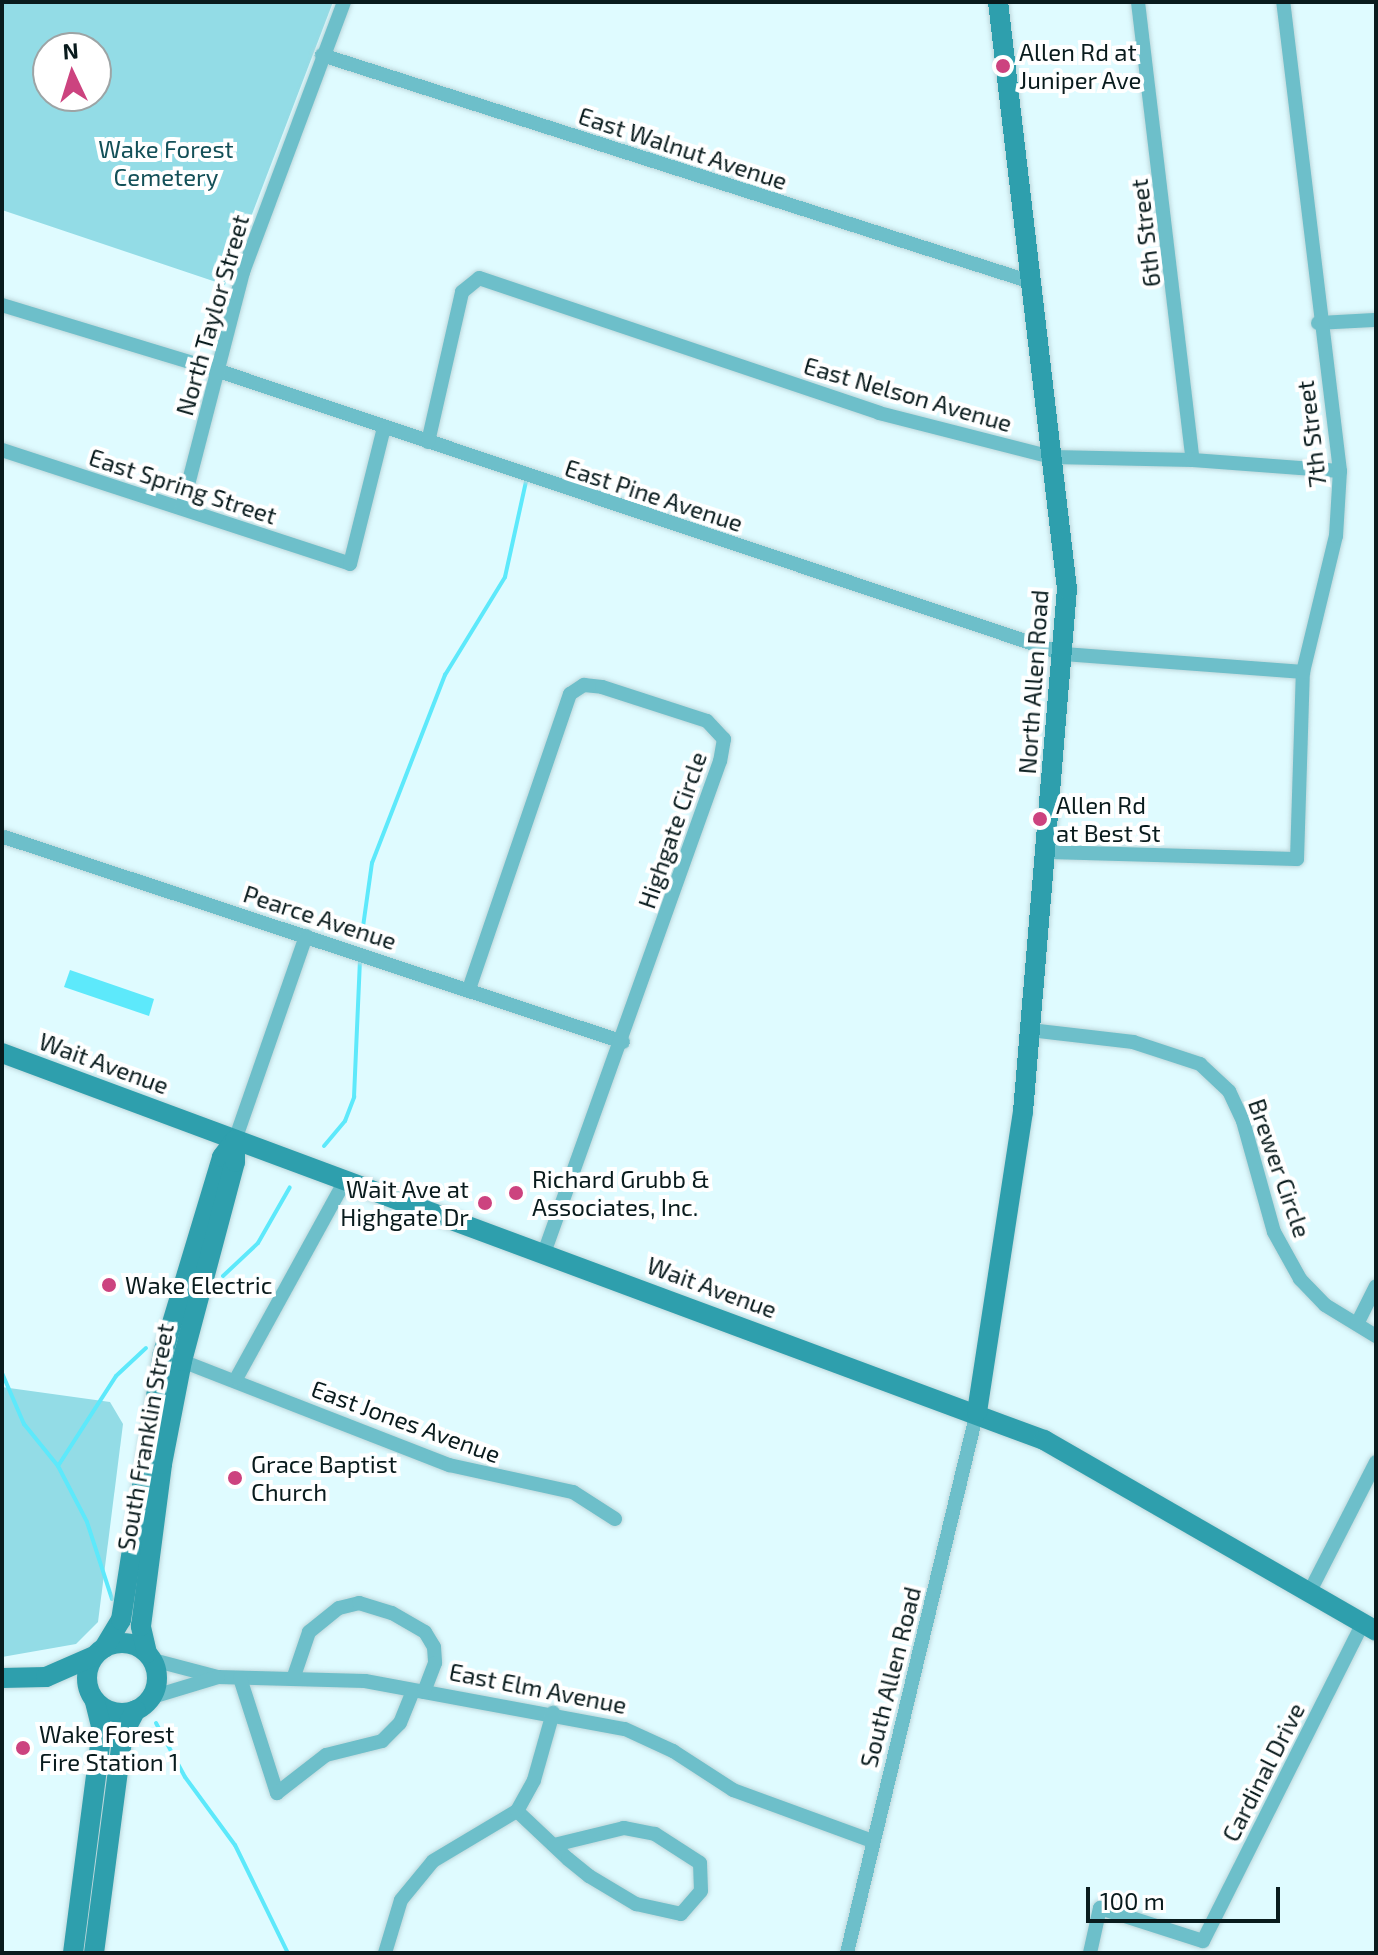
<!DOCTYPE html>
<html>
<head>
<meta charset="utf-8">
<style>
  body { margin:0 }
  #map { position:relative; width:1378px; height:1955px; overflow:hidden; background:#dffbff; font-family:"Exo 2",sans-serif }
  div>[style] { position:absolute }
  .green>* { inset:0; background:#93dce6 }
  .water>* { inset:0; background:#5de9fb }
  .stream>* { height:4px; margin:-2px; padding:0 2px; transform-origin:2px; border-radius:2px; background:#5de9fb }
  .roads { filter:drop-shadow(0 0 2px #bdd7db) drop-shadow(0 0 2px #bdd7db) }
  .street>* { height:14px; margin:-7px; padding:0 7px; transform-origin:7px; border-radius:7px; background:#6dbfca }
  .secondary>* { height:20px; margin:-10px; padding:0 10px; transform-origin:10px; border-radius:10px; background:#2e9fad }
  .secondary>.ring { margin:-10px; padding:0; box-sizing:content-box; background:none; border:20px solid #2e9fad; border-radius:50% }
  .dots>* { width:22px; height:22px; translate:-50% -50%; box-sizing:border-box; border:4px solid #fff; border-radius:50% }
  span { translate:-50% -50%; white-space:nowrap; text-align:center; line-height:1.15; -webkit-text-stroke:8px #fff; paint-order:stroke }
  .poi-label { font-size:24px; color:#091b1d }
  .left { translate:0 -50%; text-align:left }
  .right { translate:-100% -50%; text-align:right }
  .street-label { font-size:24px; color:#091b1d }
  .park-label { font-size:24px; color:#135058 }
  .frame { position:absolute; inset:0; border:4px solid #091b1d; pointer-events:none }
  .north { position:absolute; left:32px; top:32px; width:80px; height:80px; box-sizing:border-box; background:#fff; border:2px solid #9da4a5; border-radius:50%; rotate:356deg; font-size:22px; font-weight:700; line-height:32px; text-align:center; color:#091b1d }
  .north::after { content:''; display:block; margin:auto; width:28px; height:36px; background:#cc437f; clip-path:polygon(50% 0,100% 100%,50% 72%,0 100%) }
  .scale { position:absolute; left:1086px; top:1887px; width:194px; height:36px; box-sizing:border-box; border:4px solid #091b1d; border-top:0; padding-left:10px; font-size:24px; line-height:28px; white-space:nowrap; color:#091b1d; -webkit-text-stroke:6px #fff; paint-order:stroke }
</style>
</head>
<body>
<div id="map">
  <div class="green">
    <i style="clip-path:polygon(evenodd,2px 2px,333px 2px,225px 285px,2px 210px,2px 2px,48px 48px,96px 48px,96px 96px,48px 96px,48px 48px)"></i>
    <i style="clip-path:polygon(2px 1387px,110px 1402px,123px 1424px,98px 1622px,76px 1644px,2px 1657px)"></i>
  </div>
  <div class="water">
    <i style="clip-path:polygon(70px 970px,154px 999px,149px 1016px,64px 987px)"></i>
  </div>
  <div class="stream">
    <i style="left:361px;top:941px;width:79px;rotate:-82deg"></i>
    <i style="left:372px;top:863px;width:202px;rotate:-68.8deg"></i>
    <i style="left:445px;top:675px;width:115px;rotate:-58.5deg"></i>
    <i style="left:505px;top:577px;width:102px;rotate:-77.6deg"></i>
    <i style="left:324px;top:1146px;width:33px;rotate:-50deg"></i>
    <i style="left:345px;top:1121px;width:26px;rotate:-69deg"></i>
    <i style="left:354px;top:1097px;width:135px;rotate:-87.5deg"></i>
    <i style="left:223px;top:1276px;width:48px;rotate:-43.3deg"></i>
    <i style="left:258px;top:1243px;width:64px;rotate:-60.3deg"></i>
    <i style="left:2px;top:1373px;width:56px;rotate:66.7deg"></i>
    <i style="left:24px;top:1424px;width:54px;rotate:51deg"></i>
    <i style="left:58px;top:1466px;width:63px;rotate:62.6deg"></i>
    <i style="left:87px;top:1522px;width:81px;rotate:72deg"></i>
    <i style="left:58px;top:1466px;width:107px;rotate:-57.2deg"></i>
    <i style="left:116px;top:1376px;width:41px;rotate:-43deg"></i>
    <i style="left:156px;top:1723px;width:61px;rotate:61.8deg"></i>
    <i style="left:185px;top:1777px;width:84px;rotate:53.7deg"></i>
    <i style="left:235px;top:1845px;width:120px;rotate:63.9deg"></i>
  </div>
  <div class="roads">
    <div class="street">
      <i style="left:1138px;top:2px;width:461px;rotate:83.2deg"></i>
      <i style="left:322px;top:55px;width:744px;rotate:17.75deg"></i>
      <i style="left:2px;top:305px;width:224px;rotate:16.9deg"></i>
      <i style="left:216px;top:370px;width:894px;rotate:18.52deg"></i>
      <i style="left:1064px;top:654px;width:240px;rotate:4.3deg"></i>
      <i style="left:1318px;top:323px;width:58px;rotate:-3deg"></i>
      <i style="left:428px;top:442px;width:154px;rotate:-77.2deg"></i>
      <i style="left:462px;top:292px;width:22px;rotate:-39deg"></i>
      <i style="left:479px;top:278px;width:422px;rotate:18.6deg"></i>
      <i style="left:879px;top:413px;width:179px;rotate:14.3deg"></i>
      <i style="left:1052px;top:457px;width:141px;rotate:1.2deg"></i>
      <i style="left:1193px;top:460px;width:147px;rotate:4.3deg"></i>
      <i style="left:2px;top:450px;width:366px;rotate:18.1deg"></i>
      <i style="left:350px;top:564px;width:140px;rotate:-76deg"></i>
      <i style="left:182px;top:508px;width:244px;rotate:-75.5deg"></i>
      <i style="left:243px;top:272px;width:288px;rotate:-69.5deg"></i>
      <i style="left:4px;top:837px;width:652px;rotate:18.32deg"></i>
      <i style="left:1047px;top:852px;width:250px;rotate:1.6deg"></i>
      <i style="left:1297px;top:859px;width:187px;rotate:-88.2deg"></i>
      <i style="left:1303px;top:672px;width:140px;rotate:-76.4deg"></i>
      <i style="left:1336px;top:536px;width:65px;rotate:-86.5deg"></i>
      <i style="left:1340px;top:471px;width:472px;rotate:-96.9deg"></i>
      <i style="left:469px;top:989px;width:312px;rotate:-71.1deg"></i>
      <i style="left:570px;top:694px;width:17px;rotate:-33deg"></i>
      <i style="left:584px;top:685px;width:18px;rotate:6deg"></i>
      <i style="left:602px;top:687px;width:110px;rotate:17.9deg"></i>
      <i style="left:707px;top:721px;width:25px;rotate:47deg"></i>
      <i style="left:724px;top:739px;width:22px;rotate:100deg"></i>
      <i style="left:720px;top:761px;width:523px;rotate:109.68deg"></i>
      <i style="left:1030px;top:1030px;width:104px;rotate:6.6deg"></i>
      <i style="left:1133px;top:1042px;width:71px;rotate:18.2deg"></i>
      <i style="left:1200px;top:1064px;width:40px;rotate:43deg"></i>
      <i style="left:1229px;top:1091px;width:33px;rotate:65deg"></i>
      <i style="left:1243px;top:1121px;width:115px;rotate:74.4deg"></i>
      <i style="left:1274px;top:1232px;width:54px;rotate:61deg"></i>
      <i style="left:1300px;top:1279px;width:36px;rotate:46deg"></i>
      <i style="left:1325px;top:1305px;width:60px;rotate:31.3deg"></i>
      <i style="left:235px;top:1140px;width:216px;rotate:-70.8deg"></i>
      <i style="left:1357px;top:1324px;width:42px;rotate:-63.4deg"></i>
      <i style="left:182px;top:1361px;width:287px;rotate:21.3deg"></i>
      <i style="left:449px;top:1465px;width:127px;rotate:12.3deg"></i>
      <i style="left:573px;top:1492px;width:50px;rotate:32.7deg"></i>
      <i style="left:236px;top:1379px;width:226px;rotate:-61.2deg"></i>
      <i style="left:1309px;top:1593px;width:147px;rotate:-62.9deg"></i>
      <i style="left:153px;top:1660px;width:67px;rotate:14.7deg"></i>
      <i style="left:218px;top:1677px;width:147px;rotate:1.6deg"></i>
      <i style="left:365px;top:1681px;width:264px;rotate:10.5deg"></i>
      <i style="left:625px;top:1729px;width:53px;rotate:24.6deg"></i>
      <i style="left:673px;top:1751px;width:72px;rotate:33deg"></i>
      <i style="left:733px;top:1790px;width:148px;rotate:20.1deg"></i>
      <i style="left:240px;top:1678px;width:121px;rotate:72.2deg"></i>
      <i style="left:277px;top:1793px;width:62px;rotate:-37.8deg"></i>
      <i style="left:326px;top:1755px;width:58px;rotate:-14deg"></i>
      <i style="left:382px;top:1741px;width:25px;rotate:-45deg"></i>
      <i style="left:400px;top:1723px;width:35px;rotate:-68deg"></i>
      <i style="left:293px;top:1679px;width:50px;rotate:-71.2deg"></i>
      <i style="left:309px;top:1632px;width:38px;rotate:-39deg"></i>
      <i style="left:339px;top:1608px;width:21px;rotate:-14deg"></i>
      <i style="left:359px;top:1603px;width:34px;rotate:17deg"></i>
      <i style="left:392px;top:1613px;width:38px;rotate:30deg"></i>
      <i style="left:425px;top:1632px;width:17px;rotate:59deg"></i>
      <i style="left:434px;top:1647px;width:16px;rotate:86deg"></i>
      <i style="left:435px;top:1663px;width:31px;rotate:111deg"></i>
      <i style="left:152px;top:1697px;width:69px;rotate:-16.9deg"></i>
      <i style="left:517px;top:1811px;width:70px;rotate:43.3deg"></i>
      <i style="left:568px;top:1859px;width:27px;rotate:39deg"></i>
      <i style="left:589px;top:1876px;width:55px;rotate:30.8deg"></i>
      <i style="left:636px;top:1904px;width:46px;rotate:12.5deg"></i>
      <i style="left:681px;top:1914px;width:30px;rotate:-49deg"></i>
      <i style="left:701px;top:1891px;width:28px;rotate:-92deg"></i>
      <i style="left:700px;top:1863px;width:54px;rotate:-147.2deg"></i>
      <i style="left:655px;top:1834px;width:32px;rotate:-169deg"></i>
      <i style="left:624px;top:1828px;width:72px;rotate:166.3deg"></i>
      <i style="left:385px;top:1953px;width:55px;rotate:-73.2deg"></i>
      <i style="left:401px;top:1900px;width:50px;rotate:-50.6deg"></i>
      <i style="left:433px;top:1861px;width:98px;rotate:-30.8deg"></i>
      <i style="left:517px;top:1811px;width:35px;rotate:-61deg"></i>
      <i style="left:534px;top:1780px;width:70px;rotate:-74.2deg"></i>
      <i style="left:847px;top:1953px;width:556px;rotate:-76.49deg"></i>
      <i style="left:1090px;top:1953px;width:46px;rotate:-77.5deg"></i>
      <i style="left:1100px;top:1908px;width:108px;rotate:17.8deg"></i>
      <i style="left:1203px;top:1941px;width:356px;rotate:-63.3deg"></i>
    </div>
    <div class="secondary">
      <i style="left:2px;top:1053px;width:1112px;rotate:20.38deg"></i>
      <i style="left:1044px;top:1440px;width:383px;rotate:29.9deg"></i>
      <i style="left:977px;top:1412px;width:304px;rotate:-81.3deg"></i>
      <i style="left:1023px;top:1112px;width:525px;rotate:-85.19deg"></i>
      <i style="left:1067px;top:589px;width:591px;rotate:-96.7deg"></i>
      <i class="ring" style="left:87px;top:1643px;width:50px;height:50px"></i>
      <i style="left:104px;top:1648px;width:33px;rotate:-59deg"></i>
      <i style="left:121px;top:1620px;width:270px;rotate:-81.1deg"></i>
      <i style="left:163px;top:1353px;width:205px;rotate:-73.2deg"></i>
      <i style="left:222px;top:1157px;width:21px;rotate:-53deg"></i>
      <i style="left:147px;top:1653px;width:28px;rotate:-103deg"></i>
      <i style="left:141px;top:1626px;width:163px;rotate:-82.6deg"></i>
      <i style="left:162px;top:1464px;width:105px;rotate:-79deg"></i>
      <i style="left:182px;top:1361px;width:206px;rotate:-75.1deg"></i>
      <i style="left:235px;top:1162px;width:22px;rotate:-90deg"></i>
      <i style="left:2px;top:1678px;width:44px;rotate:-1.3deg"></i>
      <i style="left:46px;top:1677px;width:52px;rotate:-23.6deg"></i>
      <i style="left:73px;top:1953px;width:225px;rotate:-82.6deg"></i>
      <i style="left:102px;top:1730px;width:30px;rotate:-104deg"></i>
      <i style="left:94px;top:1953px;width:221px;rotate:-82.5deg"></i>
      <i style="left:123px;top:1734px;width:27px;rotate:-62deg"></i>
    </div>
  </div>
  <div class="dots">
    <i style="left:1003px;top:66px;background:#cc437f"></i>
    <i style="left:1040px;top:819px;background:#cc437f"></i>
    <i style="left:516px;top:1193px;background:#cc437f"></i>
    <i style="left:485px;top:1203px;background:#cc437f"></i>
    <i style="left:109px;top:1285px;background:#cc437f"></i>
    <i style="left:235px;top:1478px;background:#cc437f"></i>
    <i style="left:23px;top:1748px;background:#cc437f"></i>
  </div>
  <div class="poi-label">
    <span class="left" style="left:1019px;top:66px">Allen Rd at<br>Juniper Ave</span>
    <span class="left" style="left:1056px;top:819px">Allen Rd<br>at Best St</span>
    <span class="left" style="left:532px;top:1193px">Richard Grubb &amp;<br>Associates, Inc.</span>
    <span class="right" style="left:469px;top:1203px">Wait Ave at<br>Highgate Dr</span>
    <span class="left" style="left:125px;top:1285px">Wake Electric</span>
    <span class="left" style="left:251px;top:1478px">Grace Baptist<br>Church</span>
    <span class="left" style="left:39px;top:1748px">Wake Forest<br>Fire Station 1</span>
  </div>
  <div class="street-label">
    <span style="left:683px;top:148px;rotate:18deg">East Walnut Avenue</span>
    <span style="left:1145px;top:233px;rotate:-97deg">6th Street</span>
    <span style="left:212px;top:315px;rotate:-74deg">North Taylor Street</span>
    <span style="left:908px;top:394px;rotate:16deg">East Nelson Avenue</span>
    <span style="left:1311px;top:434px;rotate:-97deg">7th Street</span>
    <span style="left:183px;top:486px;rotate:18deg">East Spring Street</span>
    <span style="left:654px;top:495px;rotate:18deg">East Pine Avenue</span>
    <span style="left:1033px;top:682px;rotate:-86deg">North Allen Road</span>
    <span style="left:672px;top:830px;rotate:-71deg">Highgate Circle</span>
    <span style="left:320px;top:917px;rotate:18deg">Pearce Avenue</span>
    <span style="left:104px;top:1063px;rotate:20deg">Wait Avenue</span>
    <span style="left:1280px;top:1168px;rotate:71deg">Brewer Circle</span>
    <span style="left:712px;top:1287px;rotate:20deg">Wait Avenue</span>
    <span style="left:406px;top:1421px;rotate:20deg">East Jones Avenue</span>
    <span style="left:145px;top:1437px;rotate:-80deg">South Franklin Street</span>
    <span style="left:890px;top:1677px;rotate:-76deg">South Allen Road</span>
    <span style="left:538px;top:1688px;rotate:11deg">East Elm Avenue</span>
    <span style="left:1263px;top:1772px;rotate:-63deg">Cardinal Drive</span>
  </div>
  <div class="park-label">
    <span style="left:166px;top:163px">Wake Forest<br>Cemetery</span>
  </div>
  <div class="frame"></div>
  <div class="north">N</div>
  <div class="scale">100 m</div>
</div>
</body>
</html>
